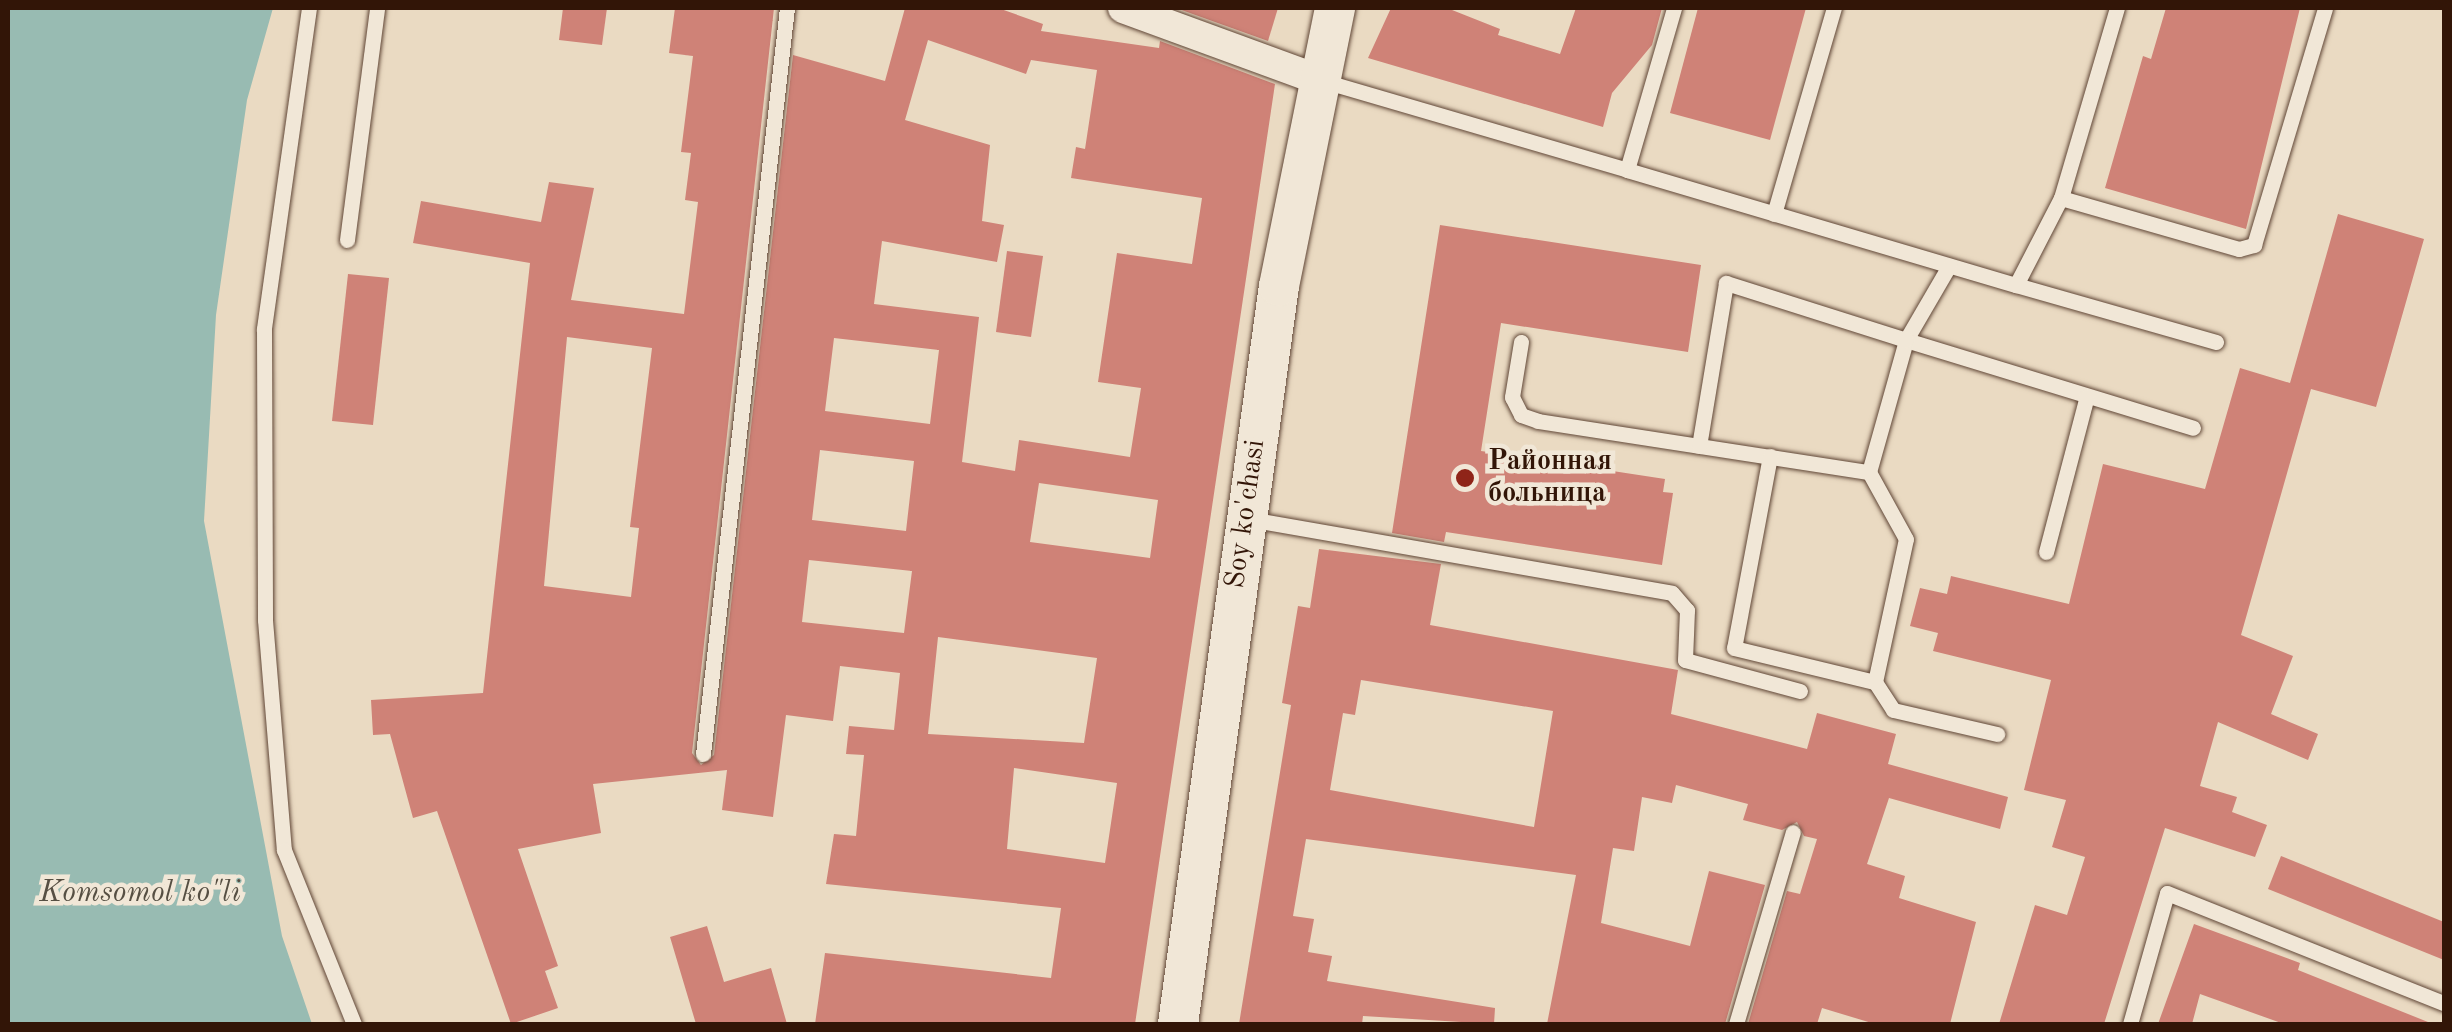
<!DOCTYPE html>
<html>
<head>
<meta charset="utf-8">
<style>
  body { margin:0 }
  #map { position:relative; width:2452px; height:1032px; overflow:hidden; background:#eadac2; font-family:"Old Standard TT",serif }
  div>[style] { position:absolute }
  .water>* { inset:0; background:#98bbb2 }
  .building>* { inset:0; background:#cf8277 }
  .roads { filter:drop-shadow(0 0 2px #604636) drop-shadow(0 0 2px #604636) }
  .lane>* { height:15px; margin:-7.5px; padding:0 7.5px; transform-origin:7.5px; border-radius:7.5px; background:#f1e7d7 }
  .street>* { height:30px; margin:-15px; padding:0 15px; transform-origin:15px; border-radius:15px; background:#f1e7d7 }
  .secondary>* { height:40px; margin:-20px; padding:0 20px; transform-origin:20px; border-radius:20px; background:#f1e7d7 }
  .dots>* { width:28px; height:28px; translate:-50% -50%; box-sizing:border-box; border:5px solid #f1e7d7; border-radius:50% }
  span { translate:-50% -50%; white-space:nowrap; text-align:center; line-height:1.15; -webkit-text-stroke:9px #f1e7d7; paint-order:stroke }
  .poi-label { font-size:28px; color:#321507; font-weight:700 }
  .left { translate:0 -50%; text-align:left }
  .street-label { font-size:28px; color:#321507 }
  .water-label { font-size:30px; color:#564f43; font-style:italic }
  .frame { position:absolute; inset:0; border:10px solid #321507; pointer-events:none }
</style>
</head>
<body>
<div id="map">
  <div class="water">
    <i style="clip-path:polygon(8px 8px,273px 8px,247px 100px,216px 315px,204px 521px,282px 936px,312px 1024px,8px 1024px)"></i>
  </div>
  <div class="building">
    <i style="clip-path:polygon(563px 8px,607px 8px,602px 45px,559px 40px)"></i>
    <i style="clip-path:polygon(evenodd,675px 8px,774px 8px,692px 753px,701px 765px,714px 755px,793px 55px,885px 81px,905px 8px,998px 8px,1043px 24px,1041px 31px,1159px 48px,1160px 41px,1275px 84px,1135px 1024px,815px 1024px,825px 953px,1051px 978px,1061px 908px,826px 884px,834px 834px,856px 836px,864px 755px,846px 754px,849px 726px,894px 730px,900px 673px,840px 666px,833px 721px,786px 715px,773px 817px,722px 810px,727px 770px,593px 784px,601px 833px,518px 849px,558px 966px,545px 971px,558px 1008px,511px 1024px,437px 811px,413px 818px,390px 734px,373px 735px,371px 700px,483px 693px,530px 263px,413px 243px,421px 201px,541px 222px,549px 182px,594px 188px,571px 300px,684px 314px,698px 202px,685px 200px,691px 153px,681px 152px,693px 56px,669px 53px,675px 8px,928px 40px,1026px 74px,1031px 60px,1097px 70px,1085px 149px,1076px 147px,1071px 178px,1202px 198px,1192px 264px,1117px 253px,1098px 382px,1141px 388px,1130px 457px,1019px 440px,1015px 471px,962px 462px,979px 317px,874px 304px,882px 241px,997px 262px,1004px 225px,982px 221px,990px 145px,905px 120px,928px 40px,675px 8px,567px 337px,652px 348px,630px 527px,639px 528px,631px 597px,544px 586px,567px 337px,675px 8px,834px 338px,939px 350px,930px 424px,825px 411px,834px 338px,675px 8px,820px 450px,914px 461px,906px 531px,812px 520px,820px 450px,675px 8px,1039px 483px,1158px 500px,1150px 558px,1030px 542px,1039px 483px,675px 8px,809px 560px,912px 571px,904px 633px,802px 622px,809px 560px,675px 8px,938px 637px,1097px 658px,1084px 743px,928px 734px,938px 637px,675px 8px,1014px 768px,1117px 783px,1105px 863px,1007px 849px,1014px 768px)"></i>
    <i style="clip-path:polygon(1176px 8px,1278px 8px,1268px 41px)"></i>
    <i style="clip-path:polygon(1391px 8px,1447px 8px,1500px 29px,1498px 35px,1560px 54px,1576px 8px,1662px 8px,1652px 45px,1612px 93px,1603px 127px,1368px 58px)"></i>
    <i style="clip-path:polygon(1698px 8px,1806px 8px,1770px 140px,1670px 113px)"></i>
    <i style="clip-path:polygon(2166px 8px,2300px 8px,2246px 229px,2105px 188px,2143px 56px,2151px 59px)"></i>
    <i style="clip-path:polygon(2338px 214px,2424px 239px,2376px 407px,2311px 389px,2241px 635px,2293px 656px,2271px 714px,2318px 734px,2308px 760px,2218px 722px,2200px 786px,2237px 797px,2232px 812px,2267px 825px,2255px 857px,2165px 828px,2104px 1024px,1999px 1024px,2035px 905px,2067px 915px,2085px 857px,2052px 847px,2066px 800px,2024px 790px,2051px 680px,1933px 651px,1938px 633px,1910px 626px,1920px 588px,1947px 594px,1951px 576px,2069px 604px,2103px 464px,2205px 489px,2240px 368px,2290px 383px)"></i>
    <i style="clip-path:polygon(1440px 225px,1701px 265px,1688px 352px,1501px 323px,1481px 451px,1665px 479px,1663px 492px,1673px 493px,1662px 565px,1446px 532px,1444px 542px,1392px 533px)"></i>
    <i style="clip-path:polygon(1007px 251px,1043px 256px,1031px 337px,996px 332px)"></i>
    <i style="clip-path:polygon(348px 274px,389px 278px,373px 425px,332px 421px)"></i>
    <i style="clip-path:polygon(evenodd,1319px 549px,1441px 564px,1430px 625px,1678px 670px,1671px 714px,1807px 749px,1817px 713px,1896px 734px,1888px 764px,2008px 797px,2000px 829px,1889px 798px,1867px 864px,1905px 876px,1899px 898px,1976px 922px,1950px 1024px,1875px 1024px,1822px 1008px,1817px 1024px,1748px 1024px,1787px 891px,1800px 894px,1817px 839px,1804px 836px,1797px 822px,1782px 830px,1743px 820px,1748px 804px,1676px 785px,1672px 803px,1642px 797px,1634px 851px,1613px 848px,1601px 923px,1690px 946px,1709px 871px,1765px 885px,1725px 1024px,1547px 1024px,1576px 875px,1306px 839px,1293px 916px,1314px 919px,1308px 952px,1332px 956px,1327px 981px,1495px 1008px,1494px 1024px,1363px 1016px,1362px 1024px,1239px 1024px,1291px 705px,1282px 703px,1298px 606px,1310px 608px,1319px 549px,1361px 680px,1553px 711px,1534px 827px,1330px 790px,1343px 713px,1355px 715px,1361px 680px)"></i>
    <i style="clip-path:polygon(2281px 856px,2444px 922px,2444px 960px,2268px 889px)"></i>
    <i style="clip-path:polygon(2194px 924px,2300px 963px,2298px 970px,2433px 1024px,2284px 1024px,2200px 994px,2192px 1024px,2158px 1024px)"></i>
    <i style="clip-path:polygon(707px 926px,724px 982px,771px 968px,787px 1024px,696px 1024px,670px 937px)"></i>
  </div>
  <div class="roads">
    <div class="lane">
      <i style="left:309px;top:8px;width:324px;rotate:98deg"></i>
      <i style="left:264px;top:329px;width:291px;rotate:89.8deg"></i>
      <i style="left:265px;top:620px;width:231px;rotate:85.3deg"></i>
      <i style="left:284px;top:850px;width:188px;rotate:68.1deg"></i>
      <i style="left:1320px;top:80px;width:320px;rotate:16.3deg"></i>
      <i style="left:1627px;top:170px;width:169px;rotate:-73.8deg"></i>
      <i style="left:1627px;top:170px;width:406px;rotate:16.5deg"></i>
      <i style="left:2016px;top:285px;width:98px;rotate:-62.7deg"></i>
      <i style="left:2061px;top:198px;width:198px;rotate:-73.6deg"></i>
      <i style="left:2061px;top:198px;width:185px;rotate:16deg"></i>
      <i style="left:2239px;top:249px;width:16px;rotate:-15deg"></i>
      <i style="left:2254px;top:245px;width:247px;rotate:-73.3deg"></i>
      <i style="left:1774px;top:214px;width:215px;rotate:-73.8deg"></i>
      <i style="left:347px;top:240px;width:234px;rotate:-82.6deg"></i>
      <i style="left:1949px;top:266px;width:86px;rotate:120.2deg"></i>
      <i style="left:1906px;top:340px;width:300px;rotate:17deg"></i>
      <i style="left:2016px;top:285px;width:208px;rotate:15.9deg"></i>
      <i style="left:1521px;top:342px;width:56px;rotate:99.3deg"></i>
      <i style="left:1512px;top:397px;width:20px;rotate:63deg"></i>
      <i style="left:1521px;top:415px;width:18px;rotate:19deg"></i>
      <i style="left:1538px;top:421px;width:335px;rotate:8.8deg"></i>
      <i style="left:1869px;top:472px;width:137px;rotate:-74.3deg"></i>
      <i style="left:1906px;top:340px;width:189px;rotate:-162.4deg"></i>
      <i style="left:1726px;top:283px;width:165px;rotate:99.4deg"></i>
      <i style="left:1770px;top:456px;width:195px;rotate:100.6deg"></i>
      <i style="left:1734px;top:648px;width:145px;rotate:13.6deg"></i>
      <i style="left:1875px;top:682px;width:146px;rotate:-77.8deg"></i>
      <i style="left:1906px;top:539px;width:77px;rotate:-118.9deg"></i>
      <i style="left:1249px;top:519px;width:429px;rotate:9.9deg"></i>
      <i style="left:1672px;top:593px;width:23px;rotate:49deg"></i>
      <i style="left:1687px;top:610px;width:50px;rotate:92.3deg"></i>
      <i style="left:1685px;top:660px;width:119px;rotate:15.1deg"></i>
      <i style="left:2046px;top:552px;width:161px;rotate:-75.3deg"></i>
      <i style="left:1875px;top:682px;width:33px;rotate:57deg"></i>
      <i style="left:1893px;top:710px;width:107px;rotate:13deg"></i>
      <i style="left:703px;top:754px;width:751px;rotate:-83.58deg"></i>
      <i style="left:1736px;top:1024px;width:200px;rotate:-73.5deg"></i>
      <i style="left:2130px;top:1024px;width:136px;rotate:-74.2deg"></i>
      <i style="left:2167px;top:893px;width:298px;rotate:21.7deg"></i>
    </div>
    <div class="street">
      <i style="left:1123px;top:8px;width:207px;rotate:20.1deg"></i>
    </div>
    <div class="secondary">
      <i style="left:1178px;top:1024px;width:745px;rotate:-82.21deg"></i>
      <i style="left:1279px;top:286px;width:284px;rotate:-78.6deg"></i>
    </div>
  </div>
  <div class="dots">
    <i style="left:1465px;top:478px;background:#8f2418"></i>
  </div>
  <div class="poi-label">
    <span class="left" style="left:1488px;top:478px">Районная<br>больница</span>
  </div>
  <div class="street-label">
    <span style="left:1246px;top:514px;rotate:-82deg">Soy ko'chasi</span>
  </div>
  <div class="water-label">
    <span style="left:140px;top:893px">Komsomol ko"li</span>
  </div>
  <div class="frame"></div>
</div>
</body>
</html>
